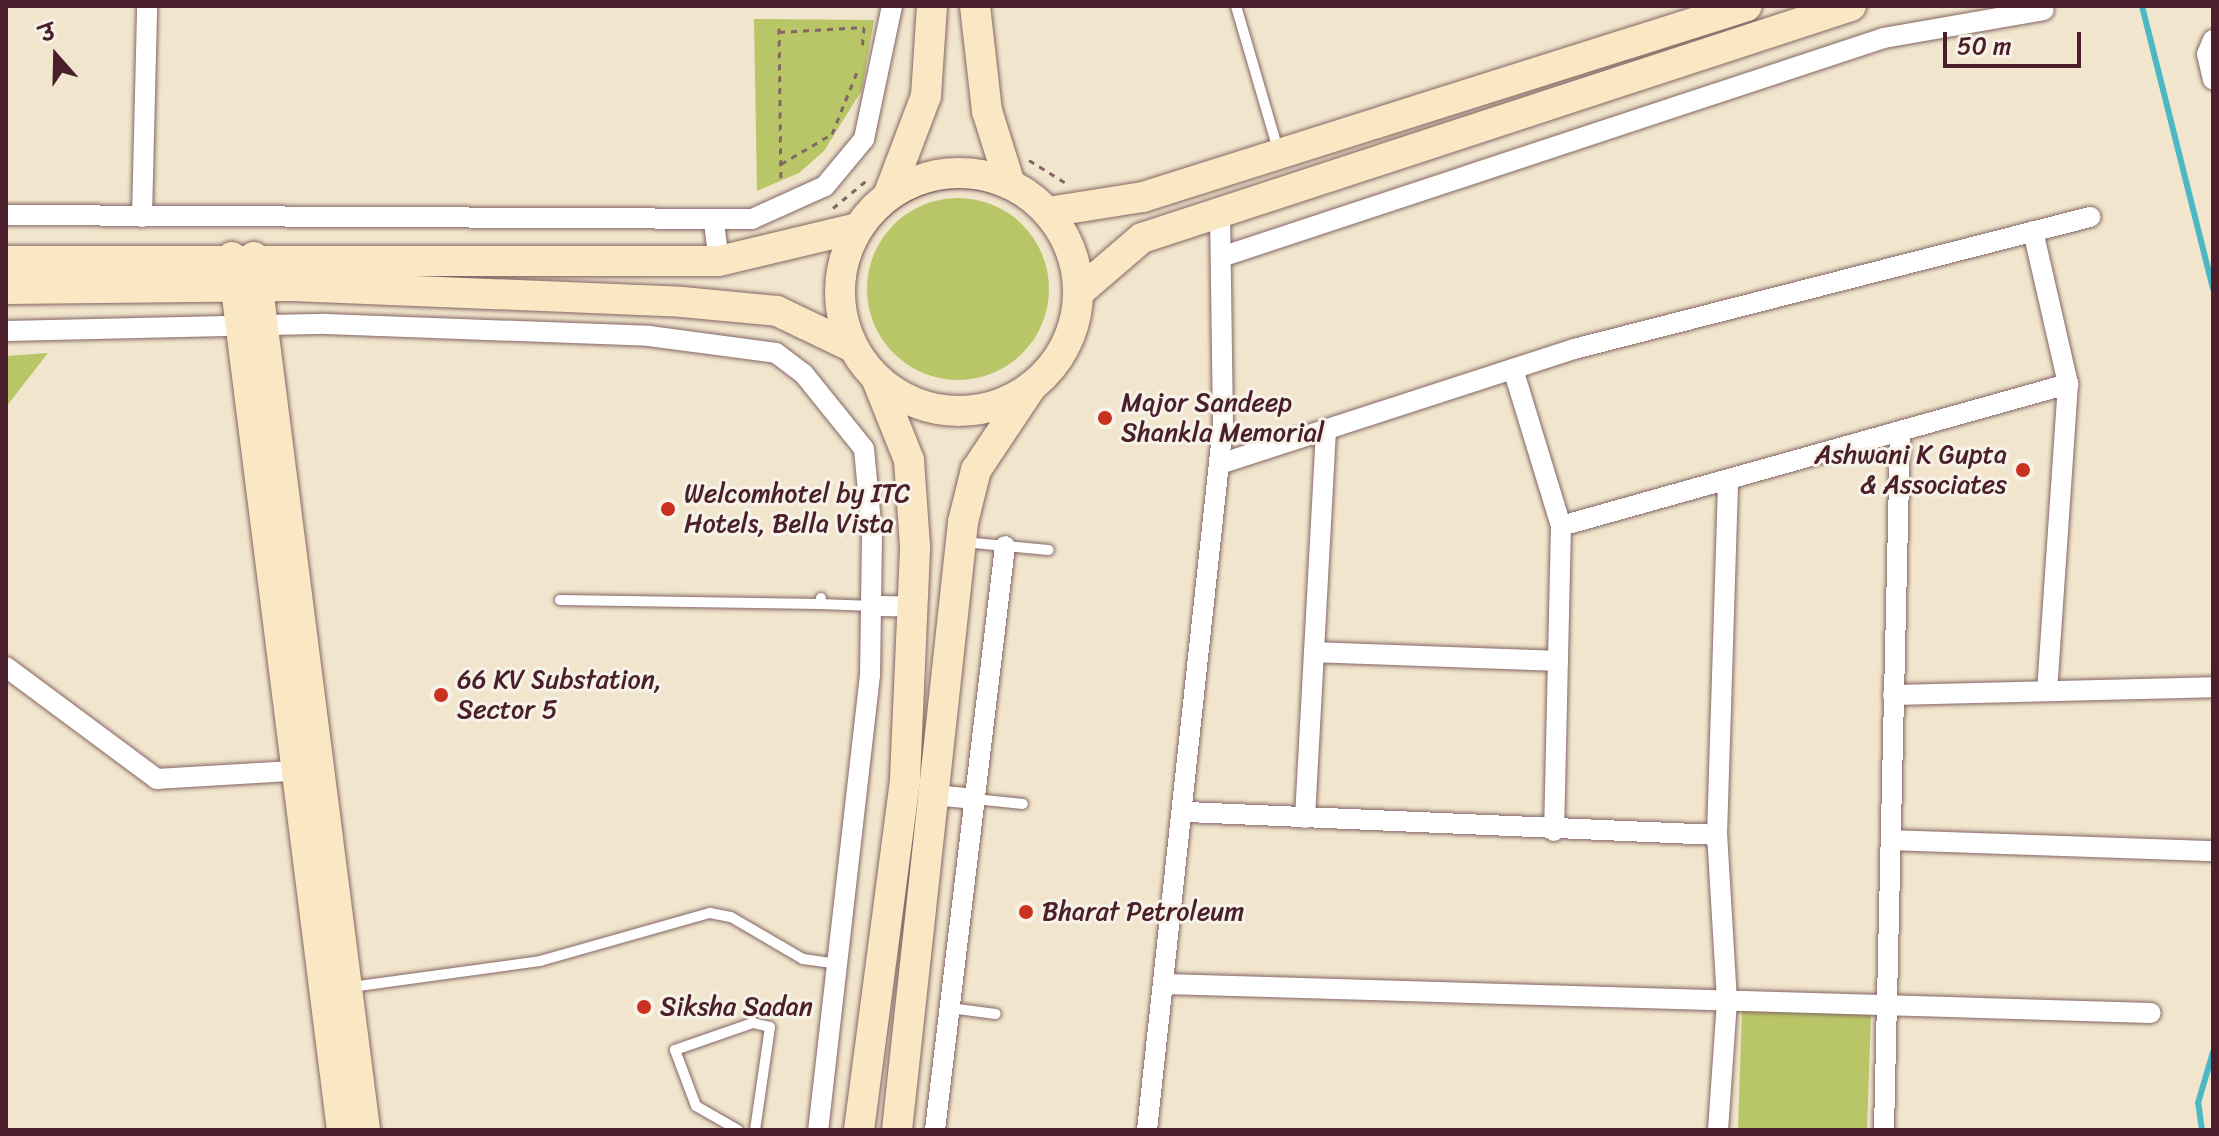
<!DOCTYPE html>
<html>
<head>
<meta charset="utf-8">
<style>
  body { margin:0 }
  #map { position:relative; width:2219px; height:1136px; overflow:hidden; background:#f1e6cd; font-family:Sriracha,"Playpen Sans Deva",sans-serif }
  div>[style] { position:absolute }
  .green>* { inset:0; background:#b9c668 }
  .round { border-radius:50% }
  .stream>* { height:6px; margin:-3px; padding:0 3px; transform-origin:3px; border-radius:3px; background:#4bb9c5 }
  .path>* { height:3px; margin-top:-1.5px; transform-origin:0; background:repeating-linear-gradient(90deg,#846564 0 6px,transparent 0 12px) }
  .path>.ring { margin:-1.5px; padding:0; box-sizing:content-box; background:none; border:3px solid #846564; border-radius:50% }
  .roads { filter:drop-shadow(0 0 2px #846564) drop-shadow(0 0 2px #846564) }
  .lane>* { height:10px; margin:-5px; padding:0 5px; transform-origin:5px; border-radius:5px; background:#fff }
  .street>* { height:20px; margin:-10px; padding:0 10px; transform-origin:10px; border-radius:10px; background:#fff }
  .secondary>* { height:30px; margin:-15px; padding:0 15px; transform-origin:15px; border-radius:15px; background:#fae7c3 }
  .secondary>.ring { margin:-15px; padding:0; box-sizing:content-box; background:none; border:30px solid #fae7c3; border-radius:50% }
  .dots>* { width:22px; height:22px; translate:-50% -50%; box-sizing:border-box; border:4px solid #f7f3e8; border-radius:50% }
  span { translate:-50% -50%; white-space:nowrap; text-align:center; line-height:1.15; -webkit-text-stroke:6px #f7f3e8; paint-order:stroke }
  .poi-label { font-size:26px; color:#4a1f2b }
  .left { translate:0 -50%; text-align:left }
  .right { translate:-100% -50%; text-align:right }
  .frame { position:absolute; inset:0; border:8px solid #4a1f2b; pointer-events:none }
  .north { position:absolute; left:16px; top:16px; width:80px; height:80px; -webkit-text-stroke:6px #f7f3e8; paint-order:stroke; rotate:340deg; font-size:22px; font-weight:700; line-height:32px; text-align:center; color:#4a1f2b }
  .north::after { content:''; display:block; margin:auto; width:28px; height:36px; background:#4a1f2b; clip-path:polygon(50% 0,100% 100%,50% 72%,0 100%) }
  .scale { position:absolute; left:1943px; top:32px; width:138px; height:36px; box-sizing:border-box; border:4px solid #4a1f2b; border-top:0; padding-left:10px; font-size:24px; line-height:28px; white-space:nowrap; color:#4a1f2b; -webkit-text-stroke:6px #f7f3e8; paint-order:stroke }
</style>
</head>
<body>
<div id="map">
  <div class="green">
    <i style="clip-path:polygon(754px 19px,874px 20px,862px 90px,824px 151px,799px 173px,757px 191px)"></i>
    <i class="round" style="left:867px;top:198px;width:182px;height:182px"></i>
    <i style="clip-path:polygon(48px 353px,6px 407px,6px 356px)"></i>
    <i style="clip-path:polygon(1742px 1009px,1871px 1013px,1867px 1130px,1738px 1130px)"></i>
  </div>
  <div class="stream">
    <i style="left:2142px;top:6px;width:291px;rotate:75.9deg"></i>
    <i style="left:2202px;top:1130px;width:27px;rotate:-98deg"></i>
    <i style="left:2198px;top:1103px;width:53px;rotate:-73.6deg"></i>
  </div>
  <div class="path">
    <i style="left:779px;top:28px;width:155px;rotate:89.3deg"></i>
    <i style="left:779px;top:32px;width:85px;rotate:-3.4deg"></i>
    <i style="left:864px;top:27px;width:22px;rotate:95deg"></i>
    <i style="left:1029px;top:160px;width:44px;rotate:31.9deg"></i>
    <i style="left:781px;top:164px;width:59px;rotate:-30.5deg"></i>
    <i style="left:832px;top:134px;width:67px;rotate:-68deg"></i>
    <i class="ring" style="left:853px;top:187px;width:209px;height:209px"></i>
    <i style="left:833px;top:208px;width:44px;rotate:-39.5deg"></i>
  </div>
  <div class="roads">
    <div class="lane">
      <i style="left:1236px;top:6px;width:150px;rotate:73.7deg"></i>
      <i style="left:963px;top:542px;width:86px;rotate:5.3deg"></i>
      <i style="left:821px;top:598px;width:6px;rotate:99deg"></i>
      <i style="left:820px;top:604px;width:53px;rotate:2.2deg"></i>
      <i style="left:560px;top:600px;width:260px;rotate:0.9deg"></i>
      <i style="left:975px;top:799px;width:48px;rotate:5.9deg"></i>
      <i style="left:351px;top:987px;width:191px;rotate:-7.8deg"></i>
      <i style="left:540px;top:961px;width:177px;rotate:-15.8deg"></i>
      <i style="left:710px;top:913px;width:21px;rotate:11deg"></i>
      <i style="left:731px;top:917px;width:83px;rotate:30.3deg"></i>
      <i style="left:803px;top:959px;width:35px;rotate:8deg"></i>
      <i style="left:950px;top:1008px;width:46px;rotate:7.4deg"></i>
      <i style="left:738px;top:1130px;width:48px;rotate:-150.3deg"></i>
      <i style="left:696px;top:1106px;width:60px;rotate:-110.6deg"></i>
      <i style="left:675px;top:1050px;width:83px;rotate:-19.1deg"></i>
      <i style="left:753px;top:1023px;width:17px;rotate:13deg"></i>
      <i style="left:770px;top:1027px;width:104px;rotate:98.3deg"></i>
    </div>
    <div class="street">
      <i style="left:2213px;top:40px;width:15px;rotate:113deg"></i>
      <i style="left:2207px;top:54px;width:26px;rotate:77deg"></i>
      <i style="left:6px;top:215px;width:746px;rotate:0.31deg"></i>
      <i style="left:752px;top:219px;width:80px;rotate:-24.3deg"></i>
      <i style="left:825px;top:186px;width:61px;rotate:-50.3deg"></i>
      <i style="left:864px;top:139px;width:136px;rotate:-78.1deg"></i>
      <i style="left:142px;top:217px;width:211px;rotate:-88.6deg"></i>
      <i style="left:714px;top:222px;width:39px;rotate:83deg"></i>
      <i style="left:2033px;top:231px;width:157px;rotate:77.1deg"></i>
      <i style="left:2068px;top:384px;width:306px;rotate:93.9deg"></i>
      <i style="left:1221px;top:257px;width:698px;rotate:-18.28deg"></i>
      <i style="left:1884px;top:38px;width:162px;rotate:-9.9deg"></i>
      <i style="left:6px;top:331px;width:320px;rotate:-1.3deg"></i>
      <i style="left:326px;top:324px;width:323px;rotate:2.1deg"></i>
      <i style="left:649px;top:336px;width:128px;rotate:7.6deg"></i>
      <i style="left:776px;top:353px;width:34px;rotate:37deg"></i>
      <i style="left:803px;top:373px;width:97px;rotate:51.2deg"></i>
      <i style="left:864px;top:449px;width:85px;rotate:84.6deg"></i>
      <i style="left:872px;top:534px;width:141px;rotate:90.8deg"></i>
      <i style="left:870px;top:675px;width:458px;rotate:96.5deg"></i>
      <i style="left:1513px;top:369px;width:164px;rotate:73deg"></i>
      <i style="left:1561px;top:526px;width:305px;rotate:91.3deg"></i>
      <i style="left:1220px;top:464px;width:372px;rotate:-18deg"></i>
      <i style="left:1574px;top:349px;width:533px;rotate:-14.35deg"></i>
      <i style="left:1561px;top:526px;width:527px;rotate:-15.65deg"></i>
      <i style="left:873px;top:606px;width:39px;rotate:1deg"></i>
      <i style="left:1314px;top:652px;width:244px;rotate:2.1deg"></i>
      <i style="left:6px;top:667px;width:188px;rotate:36.6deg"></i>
      <i style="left:157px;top:779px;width:152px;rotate:-3.4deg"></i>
      <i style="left:1893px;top:695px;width:320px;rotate:-1.4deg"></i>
      <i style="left:934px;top:795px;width:41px;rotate:5.6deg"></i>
      <i style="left:1187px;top:812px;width:530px;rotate:2.48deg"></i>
      <i style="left:1305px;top:818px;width:389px;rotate:-86.9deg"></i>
      <i style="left:1891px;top:840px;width:322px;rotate:2deg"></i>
      <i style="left:1165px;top:984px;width:986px;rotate:1.68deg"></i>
      <i style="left:935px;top:1130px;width:588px;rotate:-83.16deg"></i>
      <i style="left:1147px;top:1130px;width:708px;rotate:-83.84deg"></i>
      <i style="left:1223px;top:426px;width:216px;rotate:-90.8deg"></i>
      <i style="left:1718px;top:1130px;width:129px;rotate:-86deg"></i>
      <i style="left:1727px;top:1001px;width:166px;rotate:-93.4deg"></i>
      <i style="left:1717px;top:835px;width:356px;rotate:-88.2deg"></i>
      <i style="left:1884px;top:1130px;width:695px;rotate:-88.68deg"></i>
    </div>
    <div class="secondary">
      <i style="left:975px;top:6px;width:106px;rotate:83.5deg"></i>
      <i style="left:987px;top:111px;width:77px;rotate:72.5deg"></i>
      <i class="ring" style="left:840px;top:173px;width:208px;height:208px"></i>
      <i style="left:888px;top:196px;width:107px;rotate:-69.2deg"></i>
      <i style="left:926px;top:96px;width:90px;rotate:-86.2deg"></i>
      <i style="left:1048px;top:212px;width:96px;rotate:-9deg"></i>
      <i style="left:1143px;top:197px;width:633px;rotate:-17.55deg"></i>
      <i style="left:232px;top:257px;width:880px;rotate:82.82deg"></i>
      <i style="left:254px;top:257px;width:880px;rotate:82.75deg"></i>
      <i style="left:6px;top:261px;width:713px"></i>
      <i style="left:719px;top:261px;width:143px;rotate:-13.4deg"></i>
      <i style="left:6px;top:289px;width:286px;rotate:-0.6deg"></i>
      <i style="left:292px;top:286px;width:390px;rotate:2.3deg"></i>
      <i style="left:682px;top:302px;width:95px;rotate:5.4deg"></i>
      <i style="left:777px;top:311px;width:83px;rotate:25.6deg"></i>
      <i style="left:1079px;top:292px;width:83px;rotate:-40.6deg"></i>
      <i style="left:1142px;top:238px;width:746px;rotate:-18.12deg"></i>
      <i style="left:859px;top:1130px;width:354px;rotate:-82.5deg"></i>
      <i style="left:905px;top:779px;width:233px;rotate:-87.5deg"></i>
      <i style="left:915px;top:546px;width:86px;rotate:-94deg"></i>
      <i style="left:909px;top:460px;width:86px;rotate:-111.8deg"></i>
      <i style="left:897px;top:1130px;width:612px;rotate:-83.8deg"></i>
      <i style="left:963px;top:522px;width:54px;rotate:-76deg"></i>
      <i style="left:976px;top:470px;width:101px;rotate:-56.3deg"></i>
    </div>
  </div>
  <div class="dots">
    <i style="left:1105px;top:418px;background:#c8321e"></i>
    <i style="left:2023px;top:470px;background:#c8321e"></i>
    <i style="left:668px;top:509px;background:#c8321e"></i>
    <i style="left:441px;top:695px;background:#c8321e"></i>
    <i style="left:1026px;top:912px;background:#c8321e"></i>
    <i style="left:644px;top:1007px;background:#c8321e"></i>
  </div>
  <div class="poi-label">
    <span class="left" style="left:1121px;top:418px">Major Sandeep<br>Shankla Memorial</span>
    <span class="right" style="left:2007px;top:470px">Ashwani K Gupta<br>&amp; Associates</span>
    <span class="left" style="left:684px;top:509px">Welcomhotel by ITC<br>Hotels, Bella Vista</span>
    <span class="left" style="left:457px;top:695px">66 KV Substation,<br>Sector 5</span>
    <span class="left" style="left:1042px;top:912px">Bharat Petroleum</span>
    <span class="left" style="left:660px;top:1007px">Siksha Sadan</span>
  </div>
  <div class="frame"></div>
  <div class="north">उ</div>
  <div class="scale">50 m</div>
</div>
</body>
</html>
